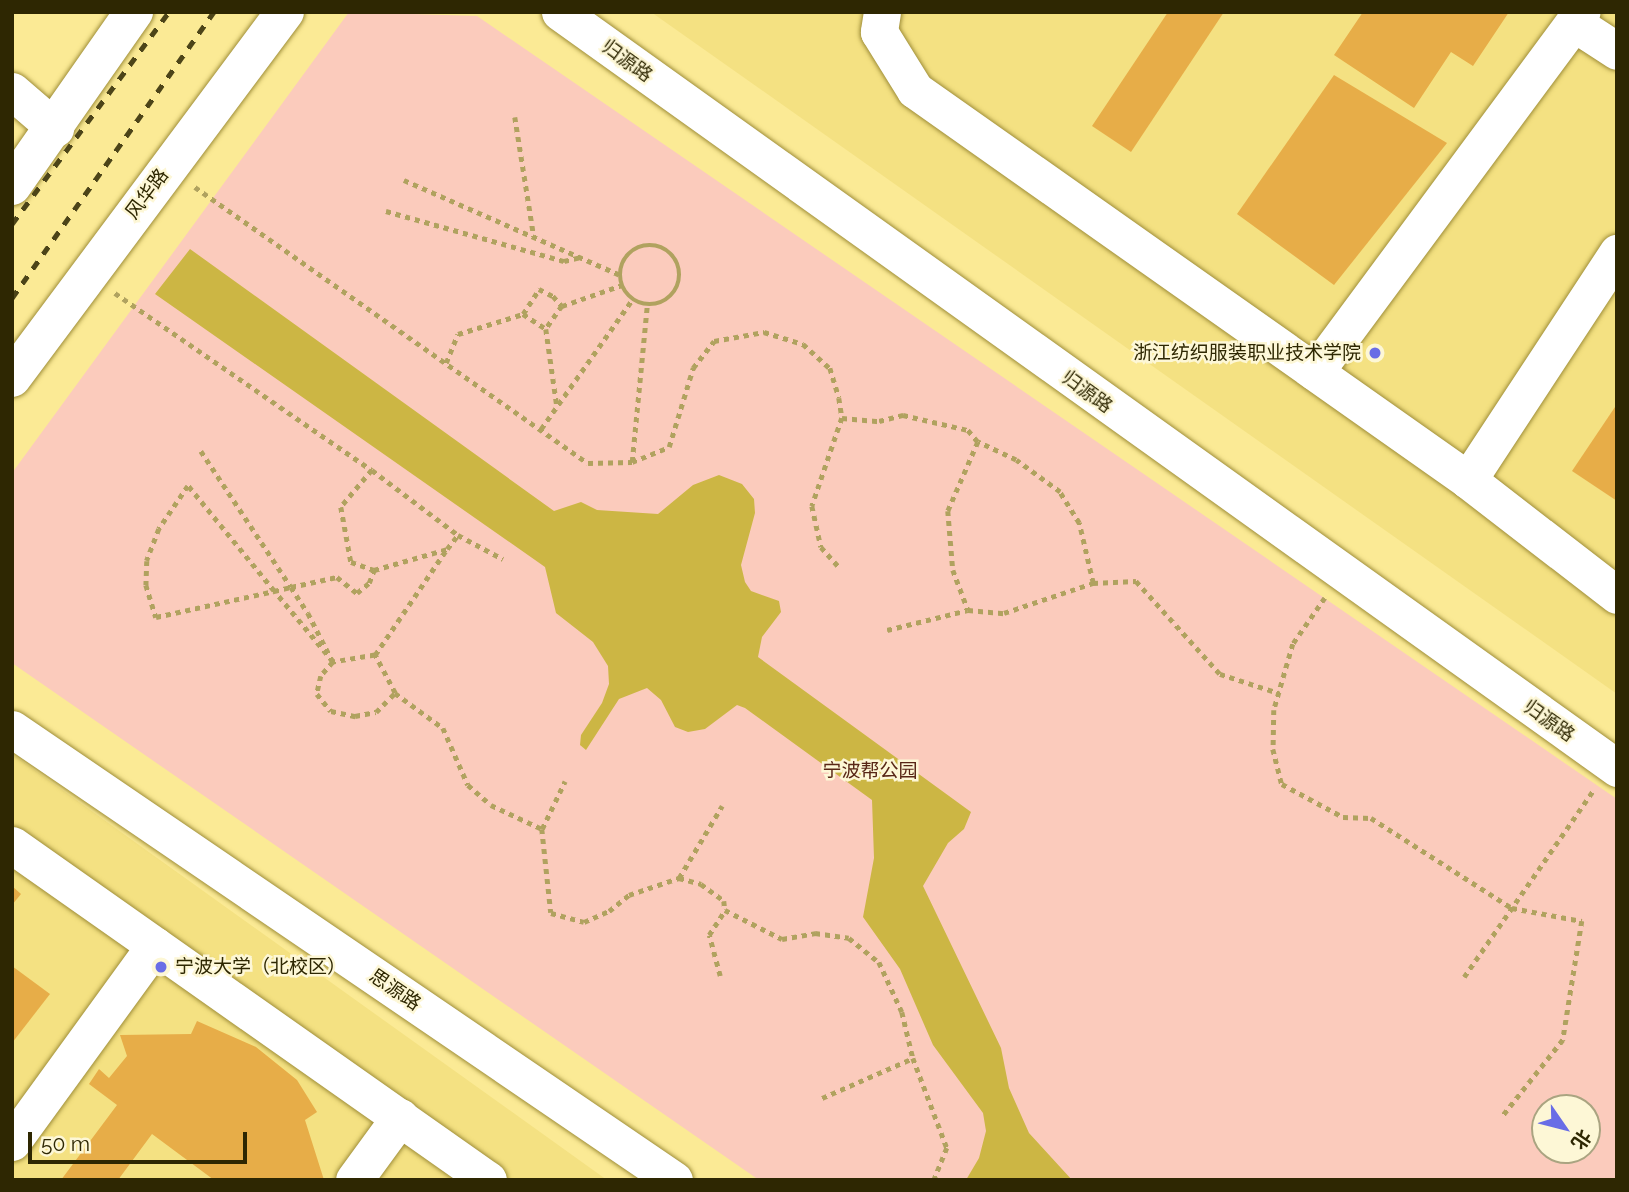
<!DOCTYPE html>
<html>
<head>
<meta charset="utf-8">
<style>
  body { margin:0 }
  #map { position:relative; width:1629px; height:1192px; overflow:hidden; background:#fbea95; font-family:Raleway,"Noto Sans SC",sans-serif }
  div>[style] { position:absolute }
  .built>* { inset:0; background:#f4e182 }
  .green>* { inset:0; background:#fbcbbc }
  .water>* { inset:0; background:#ccb644 }
  .building>* { inset:0; background:#e7ad48 }
  .path>* { height:4.5px; margin-top:-2.25px; transform-origin:0; background:repeating-linear-gradient(90deg,#b0a25f 0 5px,transparent 0 10px) }
  .path>.ring { margin:-2.25px; padding:0; box-sizing:content-box; background:none; border:4.5px solid #b0a25f; border-radius:50% }
  .roads { filter:drop-shadow(0 0 2px #9f8e39) drop-shadow(0 0 2px #9f8e39) }
  .minor>* { height:37px; margin:-18.5px; padding:0 18.5px; transform-origin:18.5px; border-radius:18.5px; background:#fff }
  .major>* { height:38px; margin:-19px; padding:0 19px; transform-origin:19px; border-radius:19px; background:#fff }
  .rail>* { height:5px; margin-top:-2.5px; transform-origin:0; background:repeating-linear-gradient(90deg,#4c4418 0 9px,transparent 0 18px) }
  .dots>* { width:19px; height:19px; translate:-50% -50%; box-sizing:border-box; border:4px solid #fdf7d6; border-radius:50% }
  span { translate:-50% -50%; white-space:nowrap; text-align:center; line-height:1.15; -webkit-text-stroke:5px #fdf7d6; paint-order:stroke }
  .street-label { font-size:19px; color:#2e2702 }
  .poi-label { font-size:19px; color:#2e2702 }
  .right { translate:-100% -50%; text-align:right }
  .left { translate:0 -50%; text-align:left }
  .park-label { font-size:19px; color:#582616 }
  .frame { position:absolute; inset:0; border:14px solid #2e2702; pointer-events:none }
  .north { position:absolute; left:1531px; top:1094px; width:70px; height:70px; box-sizing:border-box; background:#fdf7d6; border:2px solid #aaa481; border-radius:50%; rotate:125deg; font-size:19px; font-weight:700; line-height:28px; text-align:center; color:#2e2702 }
  .north::after { content:''; display:block; margin:auto; width:24px; height:32px; background:#696de6; clip-path:polygon(50% 0,100% 100%,50% 72%,0 100%) }
  .scale { position:absolute; left:28px; top:1132px; width:219px; height:32px; box-sizing:border-box; border:4px solid #2e2702; border-top:0; padding-left:9px; font-size:21px; line-height:24px; white-space:nowrap; color:#2e2702; -webkit-text-stroke:5px #fdf7d6; paint-order:stroke }
</style>
</head>
<body>
<div id="map">
  <div class="built">
    <i style="clip-path:polygon(651px 12px,1617px 12px,1617px 694px)"></i>
    <i style="clip-path:polygon(12px 754px,607px 1180px,12px 1180px)"></i>
  </div>
  <div class="green">
    <i style="clip-path:polygon(evenodd,349px 12px,477px 16px,1617px 799px,1617px 1180px,759px 1180px,12px 663px,12px 473px,349px 12px,1545px 1108px,1587px 1108px,1587px 1150px,1545px 1150px,1545px 1108px)"></i>
  </div>
  <div class="water">
    <i style="clip-path:polygon(190px 249px,554px 511px,581px 502px,597px 510px,658px 514px,693px 485px,719px 475px,742px 484px,754px 499px,755px 513px,741px 565px,745px 582px,751px 591px,779px 601px,781px 612px,762px 637px,758px 657px,971px 812px,964px 829px,948px 843px,923px 886px,1001px 1048px,1009px 1088px,1029px 1133px,1072px 1180px,966px 1180px,979px 1158px,986px 1131px,983px 1113px,933px 1045px,900px 969px,863px 917px,874px 858px,872px 800px,745px 708px,737px 705px,705px 729px,688px 732px,675px 727px,661px 700px,647px 688px,619px 699px,586px 750px,580px 745px,581px 735px,602px 703px,609px 684px,608px 666px,593px 642px,556px 613px,545px 567px,155px 294px)"></i>
  </div>
  <div class="building">
    <i style="clip-path:polygon(1168px 12px,1224px 12px,1131px 152px,1092px 126px)"></i>
    <i style="clip-path:polygon(1363px 12px,1509px 12px,1473px 66px,1451px 52px,1414px 108px,1334px 55px)"></i>
    <i style="clip-path:polygon(1334px 75px,1447px 143px,1334px 285px,1237px 214px)"></i>
    <i style="clip-path:polygon(1617px 404px,1617px 501px,1572px 471px)"></i>
    <i style="clip-path:polygon(12px 886px,21px 894px,12px 905px)"></i>
    <i style="clip-path:polygon(12px 966px,50px 994px,12px 1043px)"></i>
    <i style="clip-path:polygon(197px 1021px,256px 1047px,297px 1080px,317px 1112px,305px 1120px,324px 1180px,214px 1180px,152px 1134px,118px 1180px,61px 1180px,117px 1105px,89px 1084px,99px 1069px,109px 1078px,127px 1056px,120px 1035px,191px 1034px)"></i>
  </div>
  <div class="path">
    <i style="left:515px;top:117px;width:121px;rotate:81deg"></i>
    <i style="left:404px;top:180px;width:236px;rotate:23.7deg"></i>
    <i style="left:195px;top:187px;width:480px;rotate:35.1deg"></i>
    <i style="left:588px;top:463px;width:44px;rotate:-1.3deg"></i>
    <i style="left:632px;top:462px;width:40px;rotate:-22deg"></i>
    <i style="left:669px;top:447px;width:83px;rotate:-73.1deg"></i>
    <i style="left:693px;top:368px;width:34px;rotate:-52deg"></i>
    <i style="left:714px;top:341px;width:51px;rotate:-10.2deg"></i>
    <i style="left:764px;top:332px;width:41px;rotate:17.1deg"></i>
    <i style="left:803px;top:344px;width:36px;rotate:42deg"></i>
    <i style="left:830px;top:368px;width:31px;rotate:73deg"></i>
    <i style="left:839px;top:398px;width:20px;rotate:81deg"></i>
    <i style="left:842px;top:418px;width:93px;rotate:108.8deg"></i>
    <i style="left:812px;top:506px;width:42px;rotate:77.6deg"></i>
    <i style="left:821px;top:547px;width:27px;rotate:48deg"></i>
    <i style="left:386px;top:211px;width:185px;rotate:15.7deg"></i>
    <i style="left:564px;top:261px;width:17px;rotate:-13deg"></i>
    <i class="ring" style="left:620px;top:245px;width:55.5px;height:55.5px"></i>
    <i style="left:115px;top:293px;width:312px;rotate:34.6deg"></i>
    <i style="left:372px;top:470px;width:108px;rotate:37.1deg"></i>
    <i style="left:458px;top:535px;width:51px;rotate:28.1deg"></i>
    <i style="left:562px;top:306px;width:64px;rotate:-19.3deg"></i>
    <i style="left:523px;top:314px;width:30px;rotate:-57deg"></i>
    <i style="left:539px;top:289px;width:16px;rotate:27deg"></i>
    <i style="left:553px;top:296px;width:13px;rotate:48deg"></i>
    <i style="left:562px;top:306px;width:28px;rotate:125deg"></i>
    <i style="left:446px;top:363px;width:31px;rotate:-68deg"></i>
    <i style="left:458px;top:334px;width:68px;rotate:-17.1deg"></i>
    <i style="left:523px;top:314px;width:27px;rotate:33deg"></i>
    <i style="left:546px;top:329px;width:78px;rotate:81.9deg"></i>
    <i style="left:842px;top:418px;width:37px;rotate:5deg"></i>
    <i style="left:879px;top:421px;width:25px;rotate:-14deg"></i>
    <i style="left:903px;top:415px;width:67px;rotate:13deg"></i>
    <i style="left:968px;top:430px;width:16px;rotate:50deg"></i>
    <i style="left:541px;top:429px;width:158px;rotate:-54.8deg"></i>
    <i style="left:201px;top:451px;width:163px;rotate:56.5deg"></i>
    <i style="left:291px;top:587px;width:31px;rotate:57deg"></i>
    <i style="left:308px;top:613px;width:55px;rotate:63deg"></i>
    <i style="left:333px;top:662px;width:92px;rotate:-129.7deg"></i>
    <i style="left:274px;top:591px;width:136px;rotate:-129.3deg"></i>
    <i style="left:188px;top:486px;width:52px;rotate:124deg"></i>
    <i style="left:159px;top:529px;width:34px;rotate:111deg"></i>
    <i style="left:147px;top:561px;width:24px;rotate:92deg"></i>
    <i style="left:146px;top:585px;width:34px;rotate:73deg"></i>
    <i style="left:156px;top:617px;width:121px;rotate:-12.4deg"></i>
    <i style="left:274px;top:591px;width:17px;rotate:-13deg"></i>
    <i style="left:291px;top:587px;width:47px;rotate:-12.3deg"></i>
    <i style="left:337px;top:577px;width:26px;rotate:39deg"></i>
    <i style="left:357px;top:593px;width:16px;rotate:-40deg"></i>
    <i style="left:369px;top:583px;width:14px;rotate:-69deg"></i>
    <i style="left:374px;top:570px;width:76px;rotate:-16deg"></i>
    <i style="left:447px;top:549px;width:18px;rotate:-52deg"></i>
    <i style="left:632px;top:462px;width:158px;rotate:-84.5deg"></i>
    <i style="left:372px;top:470px;width:48px;rotate:130deg"></i>
    <i style="left:341px;top:507px;width:56px;rotate:79.7deg"></i>
    <i style="left:351px;top:562px;width:24px;rotate:19deg"></i>
    <i style="left:1093px;top:583px;width:43px;rotate:-2.7deg"></i>
    <i style="left:1136px;top:581px;width:125px;rotate:47.9deg"></i>
    <i style="left:1220px;top:674px;width:62px;rotate:17.9deg"></i>
    <i style="left:1325px;top:598px;width:56px;rotate:124.8deg"></i>
    <i style="left:1293px;top:644px;width:69px;rotate:106.1deg"></i>
    <i style="left:1274px;top:710px;width:39px;rotate:91deg"></i>
    <i style="left:1273px;top:749px;width:36px;rotate:76deg"></i>
    <i style="left:1282px;top:784px;width:69px;rotate:28.4deg"></i>
    <i style="left:1343px;top:817px;width:28px;rotate:2deg"></i>
    <i style="left:1371px;top:818px;width:167px;rotate:32.6deg"></i>
    <i style="left:1512px;top:908px;width:71px;rotate:10.5deg"></i>
    <i style="left:1582px;top:921px;width:121px;rotate:99.1deg"></i>
    <i style="left:1563px;top:1040px;width:98px;rotate:128.4deg"></i>
    <i style="left:887px;top:630px;width:83px;rotate:-13.9deg"></i>
    <i style="left:968px;top:610px;width:36px;rotate:5deg"></i>
    <i style="left:1004px;top:613px;width:94px;rotate:-18.6deg"></i>
    <i style="left:1093px;top:583px;width:62px;rotate:-103.1deg"></i>
    <i style="left:1079px;top:523px;width:36px;rotate:-122deg"></i>
    <i style="left:1060px;top:492px;width:54px;rotate:-144deg"></i>
    <i style="left:1016px;top:460px;width:42px;rotate:-154.7deg"></i>
    <i style="left:978px;top:442px;width:75px;rotate:113.5deg"></i>
    <i style="left:948px;top:511px;width:59px;rotate:85.2deg"></i>
    <i style="left:953px;top:570px;width:43px;rotate:69.4deg"></i>
    <i style="left:375px;top:655px;width:43px;rotate:170.5deg"></i>
    <i style="left:333px;top:662px;width:18px;rotate:131deg"></i>
    <i style="left:321px;top:676px;width:18px;rotate:103deg"></i>
    <i style="left:317px;top:694px;width:22px;rotate:51deg"></i>
    <i style="left:331px;top:711px;width:25px;rotate:12deg"></i>
    <i style="left:355px;top:716px;width:21px;rotate:-11deg"></i>
    <i style="left:376px;top:712px;width:27px;rotate:-45deg"></i>
    <i style="left:395px;top:693px;width:43px;rotate:-117.8deg"></i>
    <i style="left:375px;top:655px;width:127px;rotate:-55.9deg"></i>
    <i style="left:395px;top:693px;width:59px;rotate:36.1deg"></i>
    <i style="left:443px;top:728px;width:62px;rotate:66.3deg"></i>
    <i style="left:468px;top:785px;width:30px;rotate:41deg"></i>
    <i style="left:491px;top:805px;width:56px;rotate:25.2deg"></i>
    <i style="left:542px;top:829px;width:84px;rotate:83.9deg"></i>
    <i style="left:551px;top:913px;width:34px;rotate:15deg"></i>
    <i style="left:584px;top:922px;width:27px;rotate:-24deg"></i>
    <i style="left:609px;top:911px;width:26px;rotate:-39deg"></i>
    <i style="left:629px;top:895px;width:53px;rotate:-18.8deg"></i>
    <i style="left:679px;top:878px;width:23px;rotate:15deg"></i>
    <i style="left:701px;top:884px;width:29px;rotate:36deg"></i>
    <i style="left:724px;top:901px;width:9px;rotate:84deg"></i>
    <i style="left:542px;top:829px;width:53px;rotate:-64.4deg"></i>
    <i style="left:679px;top:878px;width:84px;rotate:-59.2deg"></i>
    <i style="left:720px;top:976px;width:42px;rotate:-105deg"></i>
    <i style="left:709px;top:935px;width:30px;rotate:-57deg"></i>
    <i style="left:725px;top:910px;width:64px;rotate:27deg"></i>
    <i style="left:782px;top:939px;width:34px;rotate:-10deg"></i>
    <i style="left:815px;top:933px;width:34px;rotate:8deg"></i>
    <i style="left:849px;top:938px;width:38px;rotate:39deg"></i>
    <i style="left:879px;top:962px;width:55px;rotate:65.3deg"></i>
    <i style="left:902px;top:1012px;width:47px;rotate:76.6deg"></i>
    <i style="left:913px;top:1058px;width:96px;rotate:69.3deg"></i>
    <i style="left:947px;top:1148px;width:35px;rotate:112deg"></i>
    <i style="left:1464px;top:977px;width:226px;rotate:-55.3deg"></i>
    <i style="left:822px;top:1098px;width:99px;rotate:-23.7deg"></i>
  </div>
  <div class="roads">
    <div class="minor">
      <i style="left:560px;top:12px;width:1300px;rotate:35.57deg"></i>
      <i style="left:882px;top:12px;width:20px;rotate:99deg"></i>
      <i style="left:879px;top:32px;width:68px;rotate:58.2deg"></i>
      <i style="left:915px;top:90px;width:677px;rotate:35.19deg"></i>
      <i style="left:1468px;top:480px;width:188px;rotate:37.7deg"></i>
      <i style="left:1574px;top:23px;width:51px;rotate:33.1deg"></i>
      <i style="left:12px;top:91px;width:57px;rotate:40.7deg"></i>
      <i style="left:1315px;top:372px;width:448px;rotate:-53.5deg"></i>
      <i style="left:1468px;top:480px;width:272px;rotate:-56.7deg"></i>
      <i style="left:12px;top:729px;width:801px;rotate:34.27deg"></i>
      <i style="left:12px;top:845px;width:582px;rotate:35.14deg"></i>
      <i style="left:12px;top:1142px;width:243px;rotate:-54deg"></i>
      <i style="left:354px;top:1180px;width:78px;rotate:-53.9deg"></i>
    </div>
    <div class="major">
      <i style="left:12px;top:186px;width:213px;rotate:-55deg"></i>
      <i style="left:12px;top:378px;width:457px;rotate:-53.3deg"></i>
    </div>
  </div>
  <div class="rail">
    <i style="left:12px;top:224px;width:264px;rotate:-53.5deg"></i>
    <i style="left:12px;top:298px;width:350px;rotate:-54.8deg"></i>
  </div>
  <div class="dots">
    <i style="left:1375px;top:353px;background:#696de6"></i>
    <i style="left:161px;top:967px;background:#696de6"></i>
  </div>
  <div class="street-label">
    <span style="left:627px;top:61px;rotate:36deg">归源路</span>
    <span style="left:147px;top:194px;rotate:-53deg">风华路</span>
    <span style="left:1087px;top:392px;rotate:36deg">归源路</span>
    <span style="left:1549px;top:721px;rotate:35deg">归源路</span>
    <span style="left:395px;top:990px;rotate:34deg">思源路</span>
  </div>
  <div class="poi-label">
    <span class="right" style="left:1361px;top:353px">浙江纺织服装职业技术学院</span>
    <span class="left" style="left:175px;top:967px">宁波大学（北校区）</span>
  </div>
  <div class="park-label">
    <span style="left:870px;top:771px">宁波帮公园</span>
  </div>
  <div class="frame"></div>
  <div class="north">北</div>
  <div class="scale">50 m</div>
</div>
</body>
</html>
